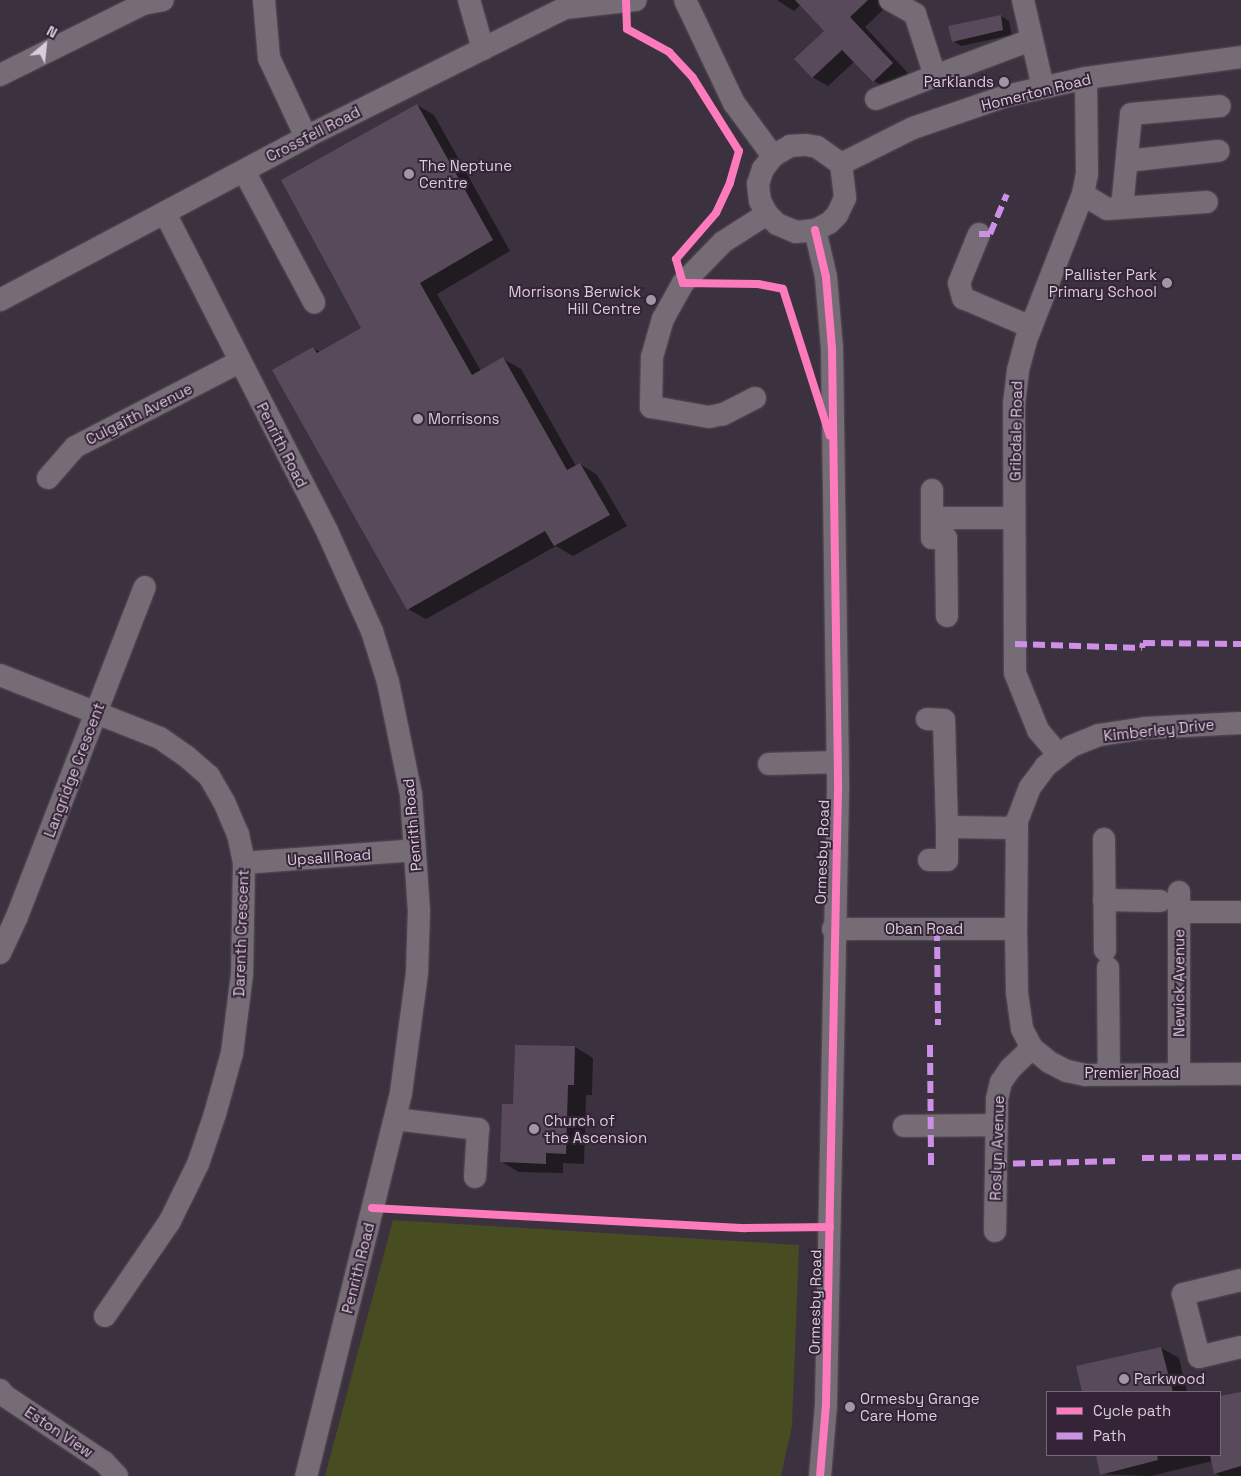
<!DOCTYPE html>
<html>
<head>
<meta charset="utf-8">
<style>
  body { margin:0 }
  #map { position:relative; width:1241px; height:1476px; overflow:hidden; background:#3c313e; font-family:"Space Grotesk",sans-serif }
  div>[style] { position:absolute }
  .green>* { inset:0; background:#474c21 }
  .shadow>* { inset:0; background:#0007 }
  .building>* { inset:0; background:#584a5a }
  .roads { filter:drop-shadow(0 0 1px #584e59) drop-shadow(0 0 1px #584e59) }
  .minor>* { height:22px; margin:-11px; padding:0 11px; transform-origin:11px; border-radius:11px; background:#756c76 }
  .quiet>* { height:6px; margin-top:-3px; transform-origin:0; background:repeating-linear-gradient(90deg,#ce8fe9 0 12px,transparent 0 18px) }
  .cycleway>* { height:8px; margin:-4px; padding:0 4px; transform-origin:4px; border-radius:4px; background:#fd7abc }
  .dots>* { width:14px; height:14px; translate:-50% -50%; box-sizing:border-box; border:2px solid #352338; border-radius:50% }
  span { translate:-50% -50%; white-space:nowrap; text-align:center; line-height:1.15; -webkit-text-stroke:4px #352338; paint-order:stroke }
  .poi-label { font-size:15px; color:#dacddb }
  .right { translate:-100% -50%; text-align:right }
  .left { translate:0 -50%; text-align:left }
  .street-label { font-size:15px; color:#dacddb }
  .legend { position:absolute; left:1046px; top:1391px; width:175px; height:65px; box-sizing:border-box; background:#352338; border:1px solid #776779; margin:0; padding:6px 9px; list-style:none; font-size:15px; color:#dacddb }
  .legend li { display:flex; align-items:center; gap:10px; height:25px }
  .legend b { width:25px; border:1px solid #776779 }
  .north { position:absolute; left:20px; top:20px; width:50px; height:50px; -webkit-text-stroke:4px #352338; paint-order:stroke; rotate:28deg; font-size:14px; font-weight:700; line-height:20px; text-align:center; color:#dacddb }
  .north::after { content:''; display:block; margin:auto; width:18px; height:22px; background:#dacddb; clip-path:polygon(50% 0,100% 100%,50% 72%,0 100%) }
</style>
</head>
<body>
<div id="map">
  <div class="green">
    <i style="clip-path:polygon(393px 1220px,799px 1245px,792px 1426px,781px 1476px,325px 1476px)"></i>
  </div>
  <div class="shadow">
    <i style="clip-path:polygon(777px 0,885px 0,889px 4px,865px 27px,908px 73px,889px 90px,874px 81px,855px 61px,828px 86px,812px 77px,826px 31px,801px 4px,794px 11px)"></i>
    <i style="clip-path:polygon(1001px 16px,1009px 21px,1012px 35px,961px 46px,953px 41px)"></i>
    <i style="clip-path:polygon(417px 105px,434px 115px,510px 251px,437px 294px,481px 371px,503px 359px,521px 369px,576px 466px,580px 464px,597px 475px,627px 526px,573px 556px,556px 546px,426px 619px,408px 609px,313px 348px,320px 352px,363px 328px)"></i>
    <i style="clip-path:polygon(575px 1047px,593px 1058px,592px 1095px,586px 1095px,584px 1164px,563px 1163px,563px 1173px,519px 1172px,502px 1162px,514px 1105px)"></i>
    <i style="clip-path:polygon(1161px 1348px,1179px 1358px,1187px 1392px,1083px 1392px,1078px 1367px)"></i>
    <i style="clip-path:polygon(1241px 1393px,1241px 1476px,1220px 1476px,1215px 1473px,1212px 1461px,1151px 1476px,1101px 1474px,1097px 1455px,1220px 1455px,1220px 1397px)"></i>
  </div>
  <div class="building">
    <i style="clip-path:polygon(795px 0,868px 0,850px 17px,893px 63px,873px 82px,842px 50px,812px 78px,794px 59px,824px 31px)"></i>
    <i style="clip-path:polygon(1001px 15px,1003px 30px,952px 42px,948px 26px)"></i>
    <i style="clip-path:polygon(417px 104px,493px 240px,420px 283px,472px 375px,503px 357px,567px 470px,580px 463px,610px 515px,554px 546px,545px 531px,407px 610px,272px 370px,313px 347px,317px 353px,361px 328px,281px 180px)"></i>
    <i style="clip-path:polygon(515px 1045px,575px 1046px,574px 1085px,568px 1085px,566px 1154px,546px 1153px,546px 1164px,500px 1162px,502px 1104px,513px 1104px)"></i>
    <i style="clip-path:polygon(1161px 1347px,1173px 1392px,1082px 1392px,1076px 1366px)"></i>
    <i style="clip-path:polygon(1241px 1392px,1241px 1466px,1214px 1474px,1210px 1455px,1220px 1455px,1220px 1396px)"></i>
    <i style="clip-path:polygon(1096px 1455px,1157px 1455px,1158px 1460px,1100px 1475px)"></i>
  </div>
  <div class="roads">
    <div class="minor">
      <i style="left:264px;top:0;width:58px;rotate:85.1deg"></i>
      <i style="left:269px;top:58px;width:87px;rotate:64.9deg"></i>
      <i style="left:469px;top:0;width:51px;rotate:74.1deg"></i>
      <i style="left:685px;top:0;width:114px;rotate:64.6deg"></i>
      <i style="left:734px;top:103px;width:66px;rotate:53.7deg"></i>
      <i style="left:890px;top:0;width:29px;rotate:29deg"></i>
      <i style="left:915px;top:14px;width:65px;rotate:72.1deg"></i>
      <i style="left:935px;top:76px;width:103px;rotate:-20.6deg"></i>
      <i style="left:1023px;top:0;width:89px;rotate:77.1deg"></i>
      <i style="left:0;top:75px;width:160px;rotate:-26.4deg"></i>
      <i style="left:143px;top:4px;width:20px;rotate:-11deg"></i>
      <i style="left:876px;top:99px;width:63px;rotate:-21.3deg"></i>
      <i style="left:806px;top:145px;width:11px;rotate:10deg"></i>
      <i style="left:817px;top:147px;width:29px;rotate:35deg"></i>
      <i style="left:841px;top:164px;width:34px;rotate:83deg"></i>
      <i style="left:845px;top:198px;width:19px;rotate:115deg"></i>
      <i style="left:837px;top:215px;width:11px;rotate:135deg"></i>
      <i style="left:829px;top:223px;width:16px;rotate:153deg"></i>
      <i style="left:815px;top:230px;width:19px;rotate:174deg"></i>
      <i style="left:796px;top:232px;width:21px;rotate:-157deg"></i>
      <i style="left:777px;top:224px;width:14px;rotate:-135deg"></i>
      <i style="left:767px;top:214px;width:15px;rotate:-118deg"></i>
      <i style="left:760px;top:201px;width:17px;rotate:-97deg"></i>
      <i style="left:758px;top:184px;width:16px;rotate:-72deg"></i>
      <i style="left:763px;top:169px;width:16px;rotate:-52deg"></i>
      <i style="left:773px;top:156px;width:20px;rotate:-30deg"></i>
      <i style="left:790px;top:146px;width:16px;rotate:-4deg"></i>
      <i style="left:1127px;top:161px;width:92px;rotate:-6.3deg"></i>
      <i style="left:841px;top:164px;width:80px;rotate:-26.6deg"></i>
      <i style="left:913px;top:128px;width:98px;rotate:-19deg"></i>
      <i style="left:1006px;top:96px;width:82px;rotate:-12.7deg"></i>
      <i style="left:1086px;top:78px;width:156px;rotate:-7.7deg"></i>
      <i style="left:244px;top:171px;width:149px;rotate:61.9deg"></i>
      <i style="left:1083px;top:194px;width:28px;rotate:32deg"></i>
      <i style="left:1107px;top:209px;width:100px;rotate:-4deg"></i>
      <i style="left:1122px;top:208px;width:94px;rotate:-84.5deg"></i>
      <i style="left:1131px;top:114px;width:89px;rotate:-5.1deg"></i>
      <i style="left:165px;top:213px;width:357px;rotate:63deg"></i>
      <i style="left:327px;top:531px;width:110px;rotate:65.8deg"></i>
      <i style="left:372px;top:631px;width:53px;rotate:72.6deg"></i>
      <i style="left:388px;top:682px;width:114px;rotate:78.4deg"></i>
      <i style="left:411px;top:794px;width:116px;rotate:86.1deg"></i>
      <i style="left:419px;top:910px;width:63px;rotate:91.8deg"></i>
      <i style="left:417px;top:973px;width:121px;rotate:97.6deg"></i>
      <i style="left:401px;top:1093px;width:395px;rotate:103.9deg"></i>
      <i style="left:815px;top:230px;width:48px;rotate:76.8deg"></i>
      <i style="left:826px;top:277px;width:71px;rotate:85.2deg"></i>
      <i style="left:832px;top:348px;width:442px;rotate:89.2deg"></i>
      <i style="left:838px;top:790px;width:615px;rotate:91.12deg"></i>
      <i style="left:826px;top:1405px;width:71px;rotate:94.8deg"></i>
      <i style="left:979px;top:234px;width:53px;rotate:112.2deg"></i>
      <i style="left:959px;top:283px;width:16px;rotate:75deg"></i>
      <i style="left:963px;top:298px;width:74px;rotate:23.1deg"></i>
      <i style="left:0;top:300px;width:347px;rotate:-28deg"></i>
      <i style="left:306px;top:137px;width:289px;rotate:-26.5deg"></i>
      <i style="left:565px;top:8px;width:71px;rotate:-6.4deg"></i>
      <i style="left:755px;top:398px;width:36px;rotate:153deg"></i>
      <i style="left:723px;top:414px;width:14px;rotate:168deg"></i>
      <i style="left:709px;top:417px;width:59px;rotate:-170.2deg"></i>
      <i style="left:651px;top:407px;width:50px;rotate:-88.9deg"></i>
      <i style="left:652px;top:357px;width:40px;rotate:-74deg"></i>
      <i style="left:663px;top:319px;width:41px;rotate:-60.9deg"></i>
      <i style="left:683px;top:283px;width:57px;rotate:-45.7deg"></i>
      <i style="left:723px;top:242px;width:52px;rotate:-32.5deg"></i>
      <i style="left:48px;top:478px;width:41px;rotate:-48.9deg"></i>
      <i style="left:75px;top:447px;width:185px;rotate:-27.4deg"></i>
      <i style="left:932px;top:490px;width:48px;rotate:90deg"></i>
      <i style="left:932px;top:538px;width:14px"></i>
      <i style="left:946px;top:538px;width:78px;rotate:89.3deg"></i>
      <i style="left:932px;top:518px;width:82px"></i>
      <i style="left:0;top:675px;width:172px;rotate:21.5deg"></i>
      <i style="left:160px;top:738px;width:32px;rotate:35deg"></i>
      <i style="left:186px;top:756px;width:30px;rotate:41deg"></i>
      <i style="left:209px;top:776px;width:32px;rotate:60deg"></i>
      <i style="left:225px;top:804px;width:33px;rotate:67deg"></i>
      <i style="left:238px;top:834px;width:30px;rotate:78deg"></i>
      <i style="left:244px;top:863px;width:111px;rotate:91deg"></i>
      <i style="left:242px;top:974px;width:80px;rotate:97.2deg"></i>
      <i style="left:232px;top:1053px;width:63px;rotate:105.6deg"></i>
      <i style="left:215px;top:1114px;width:53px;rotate:108.8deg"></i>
      <i style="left:198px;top:1164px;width:64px;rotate:116.2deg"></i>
      <i style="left:170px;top:1221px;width:115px;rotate:124.4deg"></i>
      <i style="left:927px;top:719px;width:17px;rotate:3deg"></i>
      <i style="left:944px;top:720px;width:107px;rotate:88.4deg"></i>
      <i style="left:947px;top:827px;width:33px;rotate:90deg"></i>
      <i style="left:947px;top:860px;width:18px;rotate:180deg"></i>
      <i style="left:1241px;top:723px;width:96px;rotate:177deg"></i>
      <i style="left:1145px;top:728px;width:47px;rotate:171.3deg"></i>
      <i style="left:1099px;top:735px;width:31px;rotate:158deg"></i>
      <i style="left:1070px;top:747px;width:31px;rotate:142deg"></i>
      <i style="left:1046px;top:766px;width:26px;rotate:127deg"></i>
      <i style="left:1030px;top:787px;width:36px;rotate:111deg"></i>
      <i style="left:1017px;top:821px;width:108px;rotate:90.5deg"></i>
      <i style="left:1016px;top:929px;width:64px;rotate:89.1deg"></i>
      <i style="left:1017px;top:993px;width:36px;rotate:82deg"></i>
      <i style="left:1022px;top:1029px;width:21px;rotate:62deg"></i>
      <i style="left:1032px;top:1048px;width:22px;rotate:39deg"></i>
      <i style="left:1049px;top:1062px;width:20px;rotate:27deg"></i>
      <i style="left:1067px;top:1071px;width:19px;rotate:12deg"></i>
      <i style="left:1086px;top:1075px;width:155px;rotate:-0.4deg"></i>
      <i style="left:1058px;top:754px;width:31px;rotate:-130deg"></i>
      <i style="left:1038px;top:730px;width:61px;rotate:-112deg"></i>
      <i style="left:1015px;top:673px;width:269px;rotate:-90.2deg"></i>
      <i style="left:1014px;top:404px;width:34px;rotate:-83deg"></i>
      <i style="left:1018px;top:370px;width:31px;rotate:-75deg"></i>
      <i style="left:1026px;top:340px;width:157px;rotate:-68.7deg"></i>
      <i style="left:1083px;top:194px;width:20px;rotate:-79deg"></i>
      <i style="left:1087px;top:174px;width:96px;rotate:-90.6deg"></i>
      <i style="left:769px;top:764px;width:68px;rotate:-1.7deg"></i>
      <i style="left:947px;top:827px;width:70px;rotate:0.8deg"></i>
      <i style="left:1104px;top:839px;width:111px;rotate:89.5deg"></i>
      <i style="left:244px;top:863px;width:171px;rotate:-4.3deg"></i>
      <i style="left:1104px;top:900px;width:56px;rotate:1deg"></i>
      <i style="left:1179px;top:912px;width:62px"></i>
      <i style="left:833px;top:929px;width:183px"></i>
      <i style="left:0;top:953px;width:38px;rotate:-65deg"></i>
      <i style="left:16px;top:919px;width:356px;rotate:-68.8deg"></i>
      <i style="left:1108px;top:968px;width:106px;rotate:89.5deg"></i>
      <i style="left:1179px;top:1073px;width:181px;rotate:-90deg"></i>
      <i style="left:395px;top:1119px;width:84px;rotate:6.9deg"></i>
      <i style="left:478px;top:1129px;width:48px;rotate:93.6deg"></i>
      <i style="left:904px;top:1126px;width:92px;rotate:-0.6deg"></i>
      <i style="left:995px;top:1231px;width:132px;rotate:-89.1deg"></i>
      <i style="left:997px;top:1099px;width:17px;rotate:-77deg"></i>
      <i style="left:1001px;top:1082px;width:16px;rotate:-55deg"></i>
      <i style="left:1010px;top:1069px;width:30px;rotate:-44deg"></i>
      <i style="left:1241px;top:1280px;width:60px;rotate:166.4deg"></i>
      <i style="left:1183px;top:1294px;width:65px;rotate:75.7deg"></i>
      <i style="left:1199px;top:1357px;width:43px;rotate:-13.4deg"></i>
      <i style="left:0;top:1390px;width:8px;rotate:50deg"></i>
      <i style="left:5px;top:1396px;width:119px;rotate:33.7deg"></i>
      <i style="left:104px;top:1462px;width:19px;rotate:47deg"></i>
    </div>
  </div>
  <div class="quiet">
    <i style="left:979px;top:234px;width:11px"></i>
    <i style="left:990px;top:234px;width:43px;rotate:-67deg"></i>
    <i style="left:1015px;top:644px;width:127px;rotate:1.8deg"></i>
    <i style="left:1142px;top:648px;width:5px;rotate:-79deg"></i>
    <i style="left:1143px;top:643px;width:98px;rotate:0.6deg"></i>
    <i style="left:937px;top:929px;width:96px;rotate:89.4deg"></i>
    <i style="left:930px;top:1045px;width:126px;rotate:89.5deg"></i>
    <i style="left:1142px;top:1158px;width:99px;rotate:-0.6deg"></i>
    <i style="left:995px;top:1164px;width:125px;rotate:-1.4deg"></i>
  </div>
  <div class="cycleway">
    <i style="left:626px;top:0;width:29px;rotate:88deg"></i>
    <i style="left:627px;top:29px;width:48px;rotate:28.7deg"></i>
    <i style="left:669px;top:52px;width:35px;rotate:47deg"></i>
    <i style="left:693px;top:78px;width:86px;rotate:57.8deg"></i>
    <i style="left:739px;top:151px;width:33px;rotate:106deg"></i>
    <i style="left:730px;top:183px;width:33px;rotate:115deg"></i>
    <i style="left:716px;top:213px;width:61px;rotate:131deg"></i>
    <i style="left:676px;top:259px;width:25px;rotate:74deg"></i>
    <i style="left:683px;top:283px;width:75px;rotate:0.8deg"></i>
    <i style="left:758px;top:284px;width:25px;rotate:11deg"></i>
    <i style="left:783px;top:289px;width:154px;rotate:72.3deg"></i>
    <i style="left:815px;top:230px;width:48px;rotate:76.8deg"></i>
    <i style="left:826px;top:277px;width:71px;rotate:85.2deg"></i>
    <i style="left:832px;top:348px;width:442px;rotate:89.2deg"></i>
    <i style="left:838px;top:790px;width:615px;rotate:91.12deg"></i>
    <i style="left:826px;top:1405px;width:71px;rotate:94.8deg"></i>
    <i style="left:372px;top:1208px;width:374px;rotate:3.1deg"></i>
    <i style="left:745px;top:1228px;width:85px;rotate:-0.7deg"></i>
  </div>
  <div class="dots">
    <i style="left:1004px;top:82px;background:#a396a4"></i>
    <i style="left:409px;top:174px;background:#a396a4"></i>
    <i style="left:1167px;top:283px;background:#a396a4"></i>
    <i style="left:651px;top:300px;background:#a396a4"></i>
    <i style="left:418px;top:419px;background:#a396a4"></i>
    <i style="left:534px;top:1129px;background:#a396a4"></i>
    <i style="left:1124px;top:1379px;background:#a396a4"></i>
    <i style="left:850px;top:1407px;background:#a396a4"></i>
  </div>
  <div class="poi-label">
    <span class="right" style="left:994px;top:82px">Parklands</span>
    <span class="left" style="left:419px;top:174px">The Neptune<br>Centre</span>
    <span class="right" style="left:1157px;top:283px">Pallister Park<br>Primary School</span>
    <span class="right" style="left:641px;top:300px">Morrisons Berwick<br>Hill Centre</span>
    <span class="left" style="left:428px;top:419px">Morrisons</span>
    <span class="left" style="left:544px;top:1129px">Church of<br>the Ascension</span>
    <span class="left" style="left:1134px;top:1379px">Parkwood</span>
    <span class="left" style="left:860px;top:1407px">Ormesby Grange<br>Care Home</span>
  </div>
  <div class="street-label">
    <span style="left:1036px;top:92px;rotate:-14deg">Homerton Road</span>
    <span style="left:313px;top:134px;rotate:-27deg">Crossfell Road</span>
    <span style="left:139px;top:414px;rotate:-27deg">Culgaith Avenue</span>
    <span style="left:1016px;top:431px;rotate:-89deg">Gribdale Road</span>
    <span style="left:282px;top:445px;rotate:63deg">Penrith Road</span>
    <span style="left:1159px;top:730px;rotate:-6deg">Kimberley Drive</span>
    <span style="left:74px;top:770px;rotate:-69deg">Langridge Crescent</span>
    <span style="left:412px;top:825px;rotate:-95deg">Penrith Road</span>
    <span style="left:822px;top:852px;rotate:-88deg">Ormesby Road</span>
    <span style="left:329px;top:857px;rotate:-4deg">Upsall Road</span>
    <span style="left:924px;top:929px">Oban Road</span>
    <span style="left:241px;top:933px;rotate:-88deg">Darenth Crescent</span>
    <span style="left:1179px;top:983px;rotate:-90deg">Newick Avenue</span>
    <span style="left:1132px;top:1073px">Premier Road</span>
    <span style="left:997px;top:1148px;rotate:-88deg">Roslyn Avenue</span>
    <span style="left:358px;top:1268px;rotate:-76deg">Penrith Road</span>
    <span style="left:815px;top:1302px;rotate:-89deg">Ormesby Road</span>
    <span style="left:59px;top:1432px;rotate:34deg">Eston View</span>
  </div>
  <ul class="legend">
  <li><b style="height:6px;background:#fd7abc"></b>Cycle path</li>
  <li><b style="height:6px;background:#ce8fe9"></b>Path</li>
  </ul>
  <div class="north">N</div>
</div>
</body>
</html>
